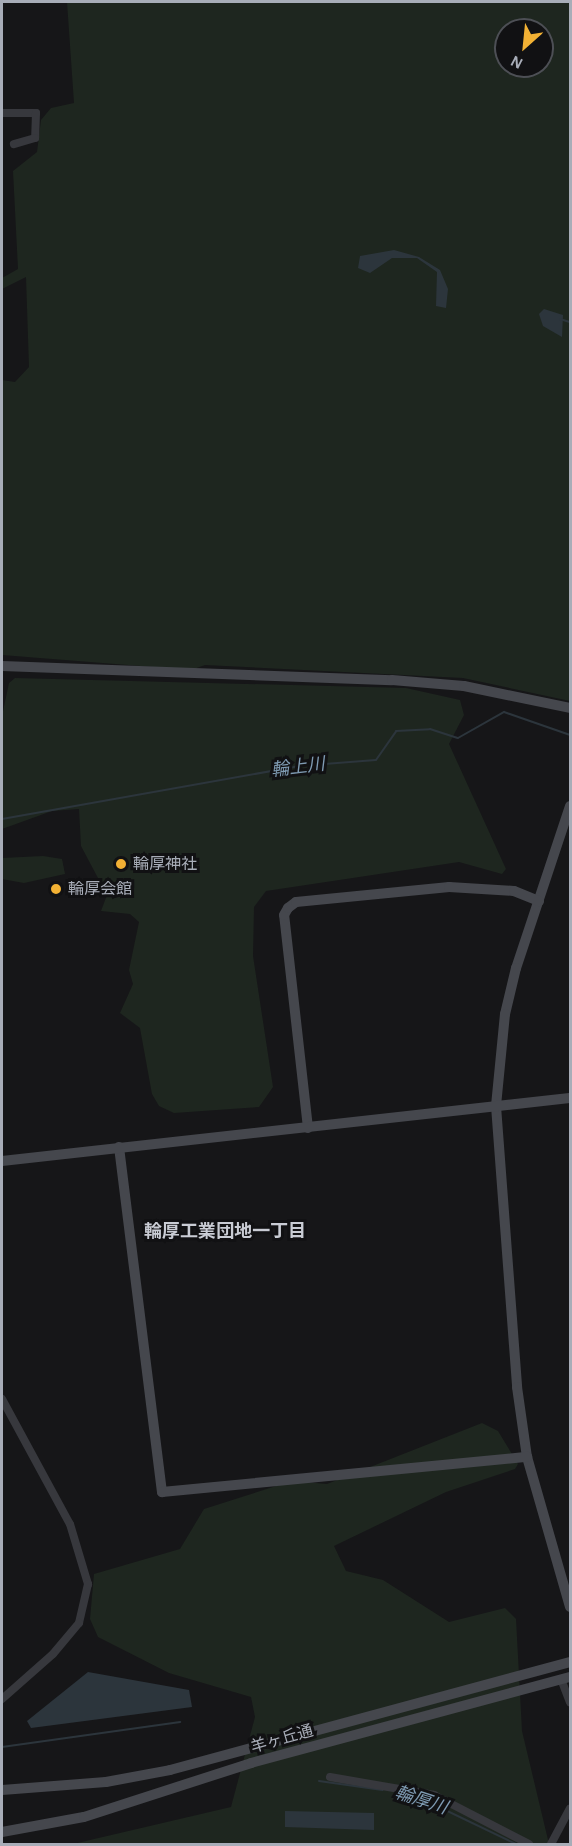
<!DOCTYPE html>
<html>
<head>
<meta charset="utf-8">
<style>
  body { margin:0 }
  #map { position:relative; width:572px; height:1846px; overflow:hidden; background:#161618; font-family:"Alegreya Sans","Noto Sans JP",sans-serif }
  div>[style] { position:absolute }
  .green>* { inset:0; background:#1e261f }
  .water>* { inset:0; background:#2c353c }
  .stream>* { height:2px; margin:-1px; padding:0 1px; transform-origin:1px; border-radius:1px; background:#2c353c }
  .street>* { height:8px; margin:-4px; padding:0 4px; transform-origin:4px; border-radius:4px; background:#37383d }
  .secondary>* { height:10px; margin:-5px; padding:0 5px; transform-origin:5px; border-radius:5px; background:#45474d }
  .dots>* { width:16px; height:16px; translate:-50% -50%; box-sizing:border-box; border:3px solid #111113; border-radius:50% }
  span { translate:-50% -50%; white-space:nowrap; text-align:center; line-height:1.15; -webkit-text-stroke:6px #111113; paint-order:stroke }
  .poi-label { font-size:16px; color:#a8adb8 }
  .left { translate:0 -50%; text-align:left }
  .street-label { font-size:16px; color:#a8adb8 }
  .water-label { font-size:18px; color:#7f9bb3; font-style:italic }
  .neighbourhood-label { font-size:18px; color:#c9ccd4; font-weight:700 }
  .frame { position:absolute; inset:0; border:3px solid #a8adb8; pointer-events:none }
  .north { position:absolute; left:494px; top:18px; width:60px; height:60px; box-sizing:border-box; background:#111113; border:2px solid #4d4f55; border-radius:50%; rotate:207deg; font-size:16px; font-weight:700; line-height:24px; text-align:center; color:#a8adb8 }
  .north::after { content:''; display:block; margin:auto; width:21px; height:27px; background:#f2b134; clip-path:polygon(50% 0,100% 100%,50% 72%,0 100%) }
</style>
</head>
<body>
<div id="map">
  <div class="green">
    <i style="clip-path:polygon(evenodd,67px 2px,570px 2px,570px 701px,463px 678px,205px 665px,191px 670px,2px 655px,2px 380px,15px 382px,29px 367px,26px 277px,2px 289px,2px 278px,18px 269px,13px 171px,37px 152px,41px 120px,51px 108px,74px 103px,67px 2px,506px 30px,542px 30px,542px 66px,506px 66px,506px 30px)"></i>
    <i style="clip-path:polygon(15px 678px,406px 688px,460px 700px,464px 715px,449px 744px,506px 869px,502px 874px,459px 862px,266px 891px,254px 907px,253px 956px,273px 1087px,259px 1107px,174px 1113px,159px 1106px,152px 1094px,140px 1028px,120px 1013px,133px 984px,129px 970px,139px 922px,130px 914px,101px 911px,107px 895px,81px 846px,79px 809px,52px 811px,2px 829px,2px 716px,9px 683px)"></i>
    <i style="clip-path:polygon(43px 856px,62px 859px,65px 874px,24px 883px,2px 879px,2px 858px)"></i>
    <i style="clip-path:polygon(482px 1423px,498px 1431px,518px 1464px,515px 1469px,446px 1492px,334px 1546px,346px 1571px,383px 1580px,449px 1622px,505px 1608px,516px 1619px,522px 1731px,549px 1844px,73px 1844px,231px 1807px,255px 1717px,251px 1697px,169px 1673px,98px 1637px,90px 1619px,94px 1574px,180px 1549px,204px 1509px,292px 1481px,327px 1484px)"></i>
  </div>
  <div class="water">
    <i style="clip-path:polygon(394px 250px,419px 257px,440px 270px,448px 289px,446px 308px,436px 306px,437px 272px,417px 258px,392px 258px,370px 273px,358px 268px,360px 256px)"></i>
    <i style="clip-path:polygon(544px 309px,563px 315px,562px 337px,543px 326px,539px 314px)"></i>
    <i style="clip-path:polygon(88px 1672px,189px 1690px,192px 1707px,31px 1728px,27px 1721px)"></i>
    <i style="clip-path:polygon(285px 1811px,374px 1813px,374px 1830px,285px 1827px)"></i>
  </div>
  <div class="stream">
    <i style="left:560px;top:319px;width:10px;rotate:17deg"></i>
    <i style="left:2px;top:819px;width:302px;rotate:-10.1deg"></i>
    <i style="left:299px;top:766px;width:77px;rotate:-4.5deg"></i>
    <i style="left:376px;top:760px;width:35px;rotate:-55deg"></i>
    <i style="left:396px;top:731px;width:34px;rotate:-3deg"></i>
    <i style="left:430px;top:729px;width:29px;rotate:18deg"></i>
    <i style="left:458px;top:738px;width:53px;rotate:-29.5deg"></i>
    <i style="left:504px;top:712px;width:70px;rotate:19.2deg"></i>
    <i style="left:2px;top:1747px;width:180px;rotate:-8deg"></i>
    <i style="left:319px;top:1781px;width:64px;rotate:8.1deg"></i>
    <i style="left:414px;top:1795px;width:113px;rotate:25.7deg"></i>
  </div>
  <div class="street">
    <i style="left:2px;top:113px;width:34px"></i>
    <i style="left:36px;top:113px;width:25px;rotate:92deg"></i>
    <i style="left:35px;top:138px;width:22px;rotate:164deg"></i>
    <i style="left:2px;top:1399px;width:142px;rotate:61.5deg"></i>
    <i style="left:70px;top:1524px;width:63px;rotate:73.3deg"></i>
    <i style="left:88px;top:1584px;width:40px;rotate:103deg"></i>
    <i style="left:79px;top:1623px;width:40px;rotate:130deg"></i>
    <i style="left:53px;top:1654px;width:68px;rotate:138.6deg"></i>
    <i style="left:561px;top:1679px;width:25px;rotate:69deg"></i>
    <i style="left:330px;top:1777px;width:106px;rotate:9.8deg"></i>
    <i style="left:434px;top:1795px;width:107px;rotate:27.3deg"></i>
    <i style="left:551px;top:1844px;width:40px;rotate:-62deg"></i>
  </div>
  <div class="secondary">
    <i style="left:2px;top:666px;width:390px;rotate:2.1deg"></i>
    <i style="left:392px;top:680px;width:72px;rotate:4.8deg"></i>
    <i style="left:464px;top:686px;width:108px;rotate:11.7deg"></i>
    <i style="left:570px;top:806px;width:171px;rotate:108.4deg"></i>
    <i style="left:516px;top:968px;width:47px;rotate:103.4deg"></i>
    <i style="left:505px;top:1014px;width:92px;rotate:95.6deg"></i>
    <i style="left:496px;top:1106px;width:282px;rotate:85.7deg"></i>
    <i style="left:517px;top:1387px;width:71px;rotate:81.9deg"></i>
    <i style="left:527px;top:1457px;width:156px;rotate:74deg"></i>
    <i style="left:308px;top:1128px;width:214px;rotate:-96.4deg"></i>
    <i style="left:284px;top:915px;width:8px;rotate:-60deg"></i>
    <i style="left:288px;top:908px;width:10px;rotate:-37deg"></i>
    <i style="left:296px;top:902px;width:154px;rotate:-5.6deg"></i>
    <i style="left:449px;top:887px;width:65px;rotate:3.5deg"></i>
    <i style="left:514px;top:891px;width:27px;rotate:22deg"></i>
    <i style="left:119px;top:1147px;width:348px;rotate:82.9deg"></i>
    <i style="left:162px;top:1492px;width:367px;rotate:-5.5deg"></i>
    <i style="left:2px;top:1161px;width:571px;rotate:-6.33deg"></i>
    <i style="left:2px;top:1790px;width:104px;rotate:-4.4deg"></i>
    <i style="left:106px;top:1782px;width:65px;rotate:-10.6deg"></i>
    <i style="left:170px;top:1770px;width:414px;rotate:-15.1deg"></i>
    <i style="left:2px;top:1832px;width:83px;rotate:-10.4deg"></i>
    <i style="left:84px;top:1817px;width:176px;rotate:-17.9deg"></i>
    <i style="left:251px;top:1763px;width:330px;rotate:-15.1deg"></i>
  </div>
  <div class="dots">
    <i style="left:121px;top:864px;background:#f2b134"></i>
    <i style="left:56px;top:889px;background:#f2b134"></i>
  </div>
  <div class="poi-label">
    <span class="left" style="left:133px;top:864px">輪厚神社</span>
    <span class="left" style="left:68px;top:889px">輪厚会館</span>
  </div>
  <div class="street-label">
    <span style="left:282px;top:1739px;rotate:-16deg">羊ヶ丘通</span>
  </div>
  <div class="water-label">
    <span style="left:298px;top:768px;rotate:-7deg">輪上川</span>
    <span style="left:421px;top:1801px;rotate:18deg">輪厚川</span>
  </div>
  <div class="neighbourhood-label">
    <span style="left:225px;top:1232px">輪厚工業団地一丁目</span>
  </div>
  <div class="frame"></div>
  <div class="north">N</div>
</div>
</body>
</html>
